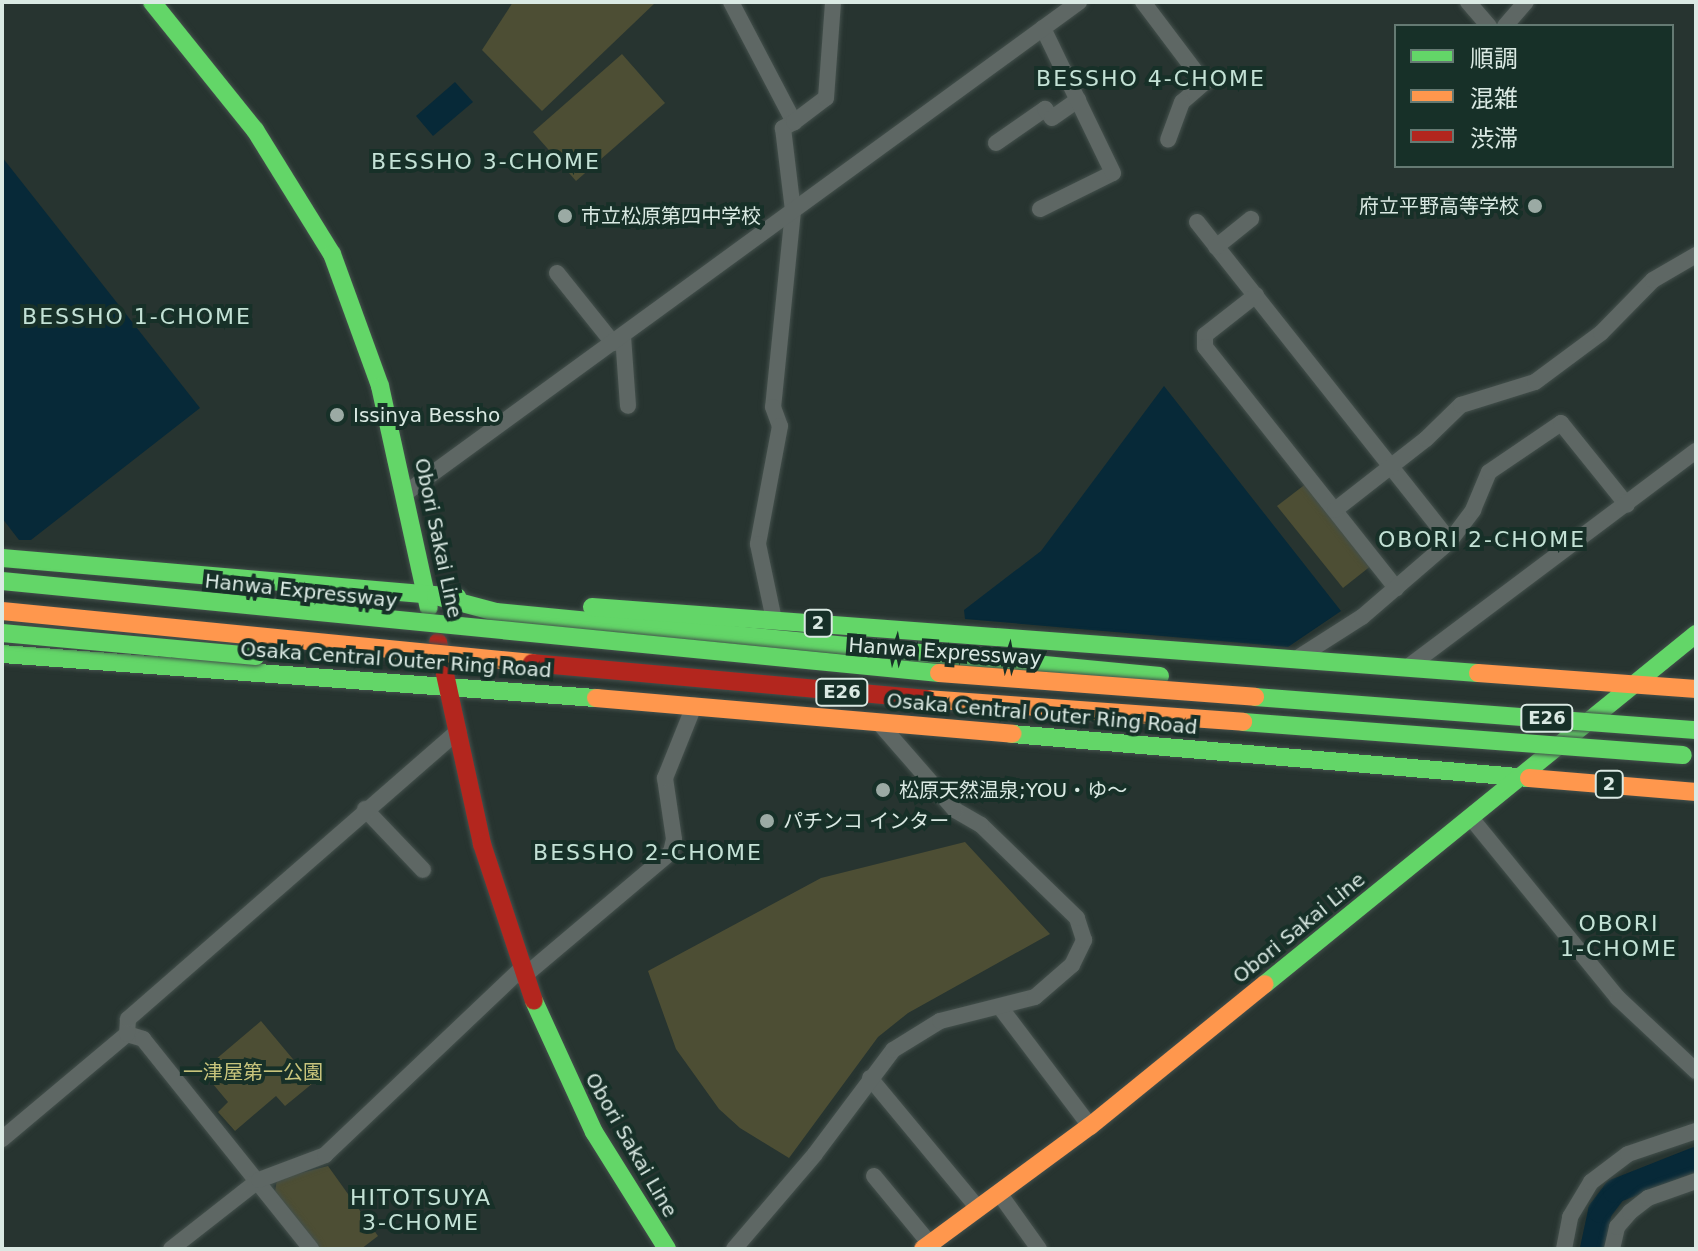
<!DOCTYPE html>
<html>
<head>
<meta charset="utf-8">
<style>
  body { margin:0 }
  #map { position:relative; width:1698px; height:1251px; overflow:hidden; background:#273430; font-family:"DejaVu Sans","Noto Sans JP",sans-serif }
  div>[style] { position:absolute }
  .green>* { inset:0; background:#4d4e34 }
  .water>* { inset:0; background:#072938 }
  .river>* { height:24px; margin:-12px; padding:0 12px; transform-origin:12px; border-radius:12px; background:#072938 }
  .roads { filter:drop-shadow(0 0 2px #44504c) drop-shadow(0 0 2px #44504c) }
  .street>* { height:16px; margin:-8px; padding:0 8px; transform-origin:8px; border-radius:8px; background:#5e6764 }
  .fast>* { height:18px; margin:-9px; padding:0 9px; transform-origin:9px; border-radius:9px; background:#63d668 }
  .slow>* { height:18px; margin:-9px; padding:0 9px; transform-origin:9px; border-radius:9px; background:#ff974d }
  .jam>* { height:18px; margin:-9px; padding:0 9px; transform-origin:9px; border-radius:9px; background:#b3261e }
  .bridges { filter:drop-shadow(0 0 2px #44504c) drop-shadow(0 0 2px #44504c) }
  .fast-bridge>* { height:18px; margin:-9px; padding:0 9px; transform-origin:9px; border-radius:9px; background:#63d668 }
  .slow-bridge>* { height:18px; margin:-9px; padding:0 9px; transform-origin:9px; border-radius:9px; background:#ff974d }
  .jam-bridge>* { height:18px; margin:-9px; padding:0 9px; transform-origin:9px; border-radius:9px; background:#b3261e }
  .dots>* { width:22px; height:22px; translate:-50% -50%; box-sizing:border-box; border:4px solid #173028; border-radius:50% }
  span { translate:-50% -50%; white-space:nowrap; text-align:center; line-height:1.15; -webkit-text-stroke:8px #173028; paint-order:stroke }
  .shield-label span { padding:2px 6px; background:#173028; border:2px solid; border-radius:6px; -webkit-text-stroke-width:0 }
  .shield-label { font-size:18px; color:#dae9e3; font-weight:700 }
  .poi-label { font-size:20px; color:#dae9e3 }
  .right { translate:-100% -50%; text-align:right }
  .left { translate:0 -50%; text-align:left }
  .street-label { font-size:20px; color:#dae9e3 }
  .park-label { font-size:20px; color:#c8c47c }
  .neighbourhood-label { font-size:22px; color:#c4e2d6; letter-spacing:2px }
  .frame { position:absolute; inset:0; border:4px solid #dae9e3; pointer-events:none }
  .legend { position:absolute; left:1394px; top:24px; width:280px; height:144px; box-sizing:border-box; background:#173028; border:2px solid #657a73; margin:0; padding:10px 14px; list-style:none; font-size:24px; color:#dae9e3 }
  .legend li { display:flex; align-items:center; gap:16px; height:40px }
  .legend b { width:40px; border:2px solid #657a73 }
</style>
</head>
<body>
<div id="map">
  <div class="green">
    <i style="clip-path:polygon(513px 2px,656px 2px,542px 111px,482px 50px)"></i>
    <i style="clip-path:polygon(622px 54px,665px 103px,576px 181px,533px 132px)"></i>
    <i style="clip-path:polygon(1307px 483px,1372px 565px,1343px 588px,1277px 506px)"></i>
    <i style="clip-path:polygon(965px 842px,1050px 934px,908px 1013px,878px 1037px,789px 1158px,740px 1128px,719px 1109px,676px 1049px,648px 971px,821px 878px)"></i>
    <i style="clip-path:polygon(261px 1021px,313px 1083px,285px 1106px,276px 1096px,235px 1131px,218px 1112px,228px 1102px,202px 1071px)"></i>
    <i style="clip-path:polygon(328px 1166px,378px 1236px,361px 1249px,319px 1249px,275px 1192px,277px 1179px)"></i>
  </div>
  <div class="water">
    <i style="clip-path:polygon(455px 82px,473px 102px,433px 136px,416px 116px)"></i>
    <i style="clip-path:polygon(2px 157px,200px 408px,31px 540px,19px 540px,2px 518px)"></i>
    <i style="clip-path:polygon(1164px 386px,1341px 611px,1288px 647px,965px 619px,964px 610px,1041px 551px)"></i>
  </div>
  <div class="river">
    <i style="left:1592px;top:1249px;width:39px;rotate:-78deg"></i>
    <i style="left:1600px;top:1211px;width:25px;rotate:-53deg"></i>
    <i style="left:1615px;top:1191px;width:87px;rotate:-21.6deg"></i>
  </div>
  <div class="roads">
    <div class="street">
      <i style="left:731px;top:2px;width:136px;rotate:62.3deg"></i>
      <i style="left:794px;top:122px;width:13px;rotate:151deg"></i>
      <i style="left:783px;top:128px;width:84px;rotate:83.1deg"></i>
      <i style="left:793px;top:211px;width:197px;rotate:95.8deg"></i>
      <i style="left:773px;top:407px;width:20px;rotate:70deg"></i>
      <i style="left:780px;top:426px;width:120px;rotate:100.6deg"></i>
      <i style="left:758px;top:544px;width:78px;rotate:78.1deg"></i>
      <i style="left:1143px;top:2px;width:101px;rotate:53deg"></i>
      <i style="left:1204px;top:83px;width:29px;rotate:139deg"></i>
      <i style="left:1182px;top:102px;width:40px;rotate:110.2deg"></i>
      <i style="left:1468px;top:2px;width:32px;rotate:49deg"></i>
      <i style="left:1505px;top:26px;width:32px;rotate:-49deg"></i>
      <i style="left:794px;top:122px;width:40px;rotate:-37deg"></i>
      <i style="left:826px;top:98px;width:96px;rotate:-85.8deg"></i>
      <i style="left:996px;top:143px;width:60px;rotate:-34.8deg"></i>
      <i style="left:1045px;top:109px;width:11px;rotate:52deg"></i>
      <i style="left:1052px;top:118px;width:32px;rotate:-35deg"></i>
      <i style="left:1040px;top:209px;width:81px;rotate:-26.3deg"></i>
      <i style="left:1113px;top:173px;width:161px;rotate:-115.8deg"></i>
      <i style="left:1197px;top:222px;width:407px;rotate:51.6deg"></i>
      <i style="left:1216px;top:247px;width:45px;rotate:-38.7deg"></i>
      <i style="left:557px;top:273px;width:90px;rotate:51.3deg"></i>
      <i style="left:1256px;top:295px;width:65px;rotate:141.9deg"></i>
      <i style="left:1205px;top:335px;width:12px;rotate:90deg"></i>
      <i style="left:1205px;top:347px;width:308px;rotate:51.6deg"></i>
      <i style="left:623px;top:336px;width:70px;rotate:85.9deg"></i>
      <i style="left:407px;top:492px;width:832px;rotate:-36.1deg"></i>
      <i style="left:1335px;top:510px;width:115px;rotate:-38deg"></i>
      <i style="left:1426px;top:439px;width:49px;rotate:-44.2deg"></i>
      <i style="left:1461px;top:405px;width:77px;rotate:-17.3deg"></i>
      <i style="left:1535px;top:382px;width:82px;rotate:-36.6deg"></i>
      <i style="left:1601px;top:333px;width:74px;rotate:-45.5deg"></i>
      <i style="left:1653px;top:280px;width:50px;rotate:-30.2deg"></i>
      <i style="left:1296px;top:659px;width:78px;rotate:-32.5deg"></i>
      <i style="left:1362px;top:617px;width:116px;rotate:-40.8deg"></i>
      <i style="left:1450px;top:541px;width:39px;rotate:-53deg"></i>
      <i style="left:1473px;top:510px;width:41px;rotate:-67.2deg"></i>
      <i style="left:1489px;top:472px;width:87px;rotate:-34.2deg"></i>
      <i style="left:1561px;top:423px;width:105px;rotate:51.2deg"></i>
      <i style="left:1408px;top:667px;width:360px;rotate:-36.9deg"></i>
      <i style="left:365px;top:809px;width:84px;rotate:46.4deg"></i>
      <i style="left:1471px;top:818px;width:232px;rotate:50.8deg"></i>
      <i style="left:1618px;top:998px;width:107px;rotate:43.1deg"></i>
      <i style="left:523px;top:977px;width:194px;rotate:-40.2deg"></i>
      <i style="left:671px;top:852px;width:13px;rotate:-77deg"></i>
      <i style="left:674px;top:839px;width:62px;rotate:-98.4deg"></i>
      <i style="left:665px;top:778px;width:78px;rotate:-68.1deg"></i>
      <i style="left:1000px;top:1007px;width:149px;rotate:52.9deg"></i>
      <i style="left:127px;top:1034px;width:17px;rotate:17deg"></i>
      <i style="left:143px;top:1039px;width:269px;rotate:51.3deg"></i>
      <i style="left:870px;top:1078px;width:169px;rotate:50.3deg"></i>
      <i style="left:2px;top:1139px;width:163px;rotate:-40deg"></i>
      <i style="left:127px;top:1034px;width:15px;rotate:-86deg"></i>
      <i style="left:128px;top:1019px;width:438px;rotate:-41.1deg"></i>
      <i style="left:874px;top:1176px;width:88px;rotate:50.5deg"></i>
      <i style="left:999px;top:1193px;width:69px;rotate:54.5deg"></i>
      <i style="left:171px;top:1249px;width:112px;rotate:-38.1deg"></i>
      <i style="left:259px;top:1180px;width:71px;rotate:-20.7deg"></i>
      <i style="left:325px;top:1155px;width:269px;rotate:-43.5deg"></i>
      <i style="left:734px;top:1249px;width:125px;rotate:-49.5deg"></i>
      <i style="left:815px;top:1154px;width:130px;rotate:-53.1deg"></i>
      <i style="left:893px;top:1050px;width:55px;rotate:-31.7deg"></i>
      <i style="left:940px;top:1021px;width:98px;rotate:-14.2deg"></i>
      <i style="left:1035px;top:997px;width:49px;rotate:-40.9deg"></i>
      <i style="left:1072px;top:965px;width:28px;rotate:-64deg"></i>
      <i style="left:1084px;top:940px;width:23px;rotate:-108deg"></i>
      <i style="left:1077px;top:918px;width:134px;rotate:-135.9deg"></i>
      <i style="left:981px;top:825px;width:30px;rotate:-150deg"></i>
      <i style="left:955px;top:810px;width:116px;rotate:-131.1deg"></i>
      <i style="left:1564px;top:1249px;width:33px;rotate:-79deg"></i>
      <i style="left:1570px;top:1217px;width:41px;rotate:-59deg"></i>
      <i style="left:1591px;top:1182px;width:46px;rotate:-37.1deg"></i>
      <i style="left:1628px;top:1154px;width:72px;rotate:-18.7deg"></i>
      <i style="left:1612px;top:1249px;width:23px;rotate:-77deg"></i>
      <i style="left:1617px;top:1227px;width:20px;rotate:-49deg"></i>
      <i style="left:1630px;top:1212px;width:23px;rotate:-38deg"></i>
      <i style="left:1648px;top:1198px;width:51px;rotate:-19.5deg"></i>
    </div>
    <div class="fast">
      <i style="left:152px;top:2px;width:164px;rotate:51.2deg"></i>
      <i style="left:255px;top:130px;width:146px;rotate:58.2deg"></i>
      <i style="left:332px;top:254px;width:140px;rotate:70deg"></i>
      <i style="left:380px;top:386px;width:227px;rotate:77.6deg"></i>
      <i style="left:2px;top:558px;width:457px;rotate:4.9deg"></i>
      <i style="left:436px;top:596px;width:62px;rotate:14.9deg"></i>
      <i style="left:496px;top:612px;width:667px;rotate:5.51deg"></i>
      <i style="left:592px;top:607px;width:888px;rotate:4.26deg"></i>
      <i style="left:2px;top:654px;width:596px;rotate:4.24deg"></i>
      <i style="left:1012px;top:734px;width:519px;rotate:4.86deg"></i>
      <i style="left:1265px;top:984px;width:555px;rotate:-39.08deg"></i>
      <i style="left:534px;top:1001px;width:144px;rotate:65.4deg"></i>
      <i style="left:594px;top:1132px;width:138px;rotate:58deg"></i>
    </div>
    <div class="slow">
      <i style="left:1478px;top:673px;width:219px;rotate:4.2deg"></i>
      <i style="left:596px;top:698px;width:418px;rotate:4.9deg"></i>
      <i style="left:1529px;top:778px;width:168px;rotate:4.8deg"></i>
      <i style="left:923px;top:1249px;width:207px;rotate:-36.4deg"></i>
      <i style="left:1090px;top:1126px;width:225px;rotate:-39.1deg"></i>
    </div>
    <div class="jam">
      <i style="left:438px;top:642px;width:207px;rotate:77.7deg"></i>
      <i style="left:482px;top:844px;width:165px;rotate:71.7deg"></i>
    </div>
  </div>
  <div class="bridges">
    <div class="fast-bridge">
      <i style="left:2px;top:581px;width:942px;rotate:5.61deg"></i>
      <i style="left:2px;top:633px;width:255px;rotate:5.2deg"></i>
      <i style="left:1255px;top:697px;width:442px;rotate:4.3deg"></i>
      <i style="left:1243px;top:722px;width:441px;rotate:4.3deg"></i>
    </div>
    <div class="slow-bridge">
      <i style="left:2px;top:611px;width:533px;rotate:5.6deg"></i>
      <i style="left:939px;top:673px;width:317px;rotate:4.3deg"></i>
      <i style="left:926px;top:699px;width:318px;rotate:4.1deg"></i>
    </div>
    <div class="jam-bridge">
      <i style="left:532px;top:663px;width:396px;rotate:5.2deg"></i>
    </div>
  </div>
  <div class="dots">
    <i style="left:1535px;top:206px;background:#9baaa4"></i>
    <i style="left:565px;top:216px;background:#9baaa4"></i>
    <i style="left:337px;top:415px;background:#9baaa4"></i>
    <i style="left:883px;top:790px;background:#9baaa4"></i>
    <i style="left:767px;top:821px;background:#9baaa4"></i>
  </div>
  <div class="shield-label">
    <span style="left:818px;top:623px">2</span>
    <span style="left:842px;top:692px">E26</span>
    <span style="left:1547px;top:718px">E26</span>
    <span style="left:1609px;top:784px">2</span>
  </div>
  <div class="poi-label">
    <span class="right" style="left:1519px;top:206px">府立平野高等学校</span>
    <span class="left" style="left:581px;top:216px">市立松原第四中学校</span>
    <span class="left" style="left:353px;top:415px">Issinya Bessho</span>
    <span class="left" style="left:899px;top:790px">松原天然温泉;YOU・ゆ〜</span>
    <span class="left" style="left:783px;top:821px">パチンコ インター</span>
  </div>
  <div class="street-label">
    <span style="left:438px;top:538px;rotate:78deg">Obori Sakai Line</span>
    <span style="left:301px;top:591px;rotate:6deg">Hanwa Expressway</span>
    <span style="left:945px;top:652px;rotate:4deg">Hanwa Expressway</span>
    <span style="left:396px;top:660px;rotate:4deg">Osaka Central Outer Ring Road</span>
    <span style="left:1042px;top:714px;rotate:5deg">Osaka Central Outer Ring Road</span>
    <span style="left:1299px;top:928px;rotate:-39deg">Obori Sakai Line</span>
    <span style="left:631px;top:1145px;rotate:60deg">Obori Sakai Line</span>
  </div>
  <div class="park-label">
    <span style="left:253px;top:1072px">一津屋第一公園</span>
  </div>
  <div class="neighbourhood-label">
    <span style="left:1151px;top:79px">BESSHO 4-CHOME</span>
    <span style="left:486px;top:162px">BESSHO 3-CHOME</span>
    <span style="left:137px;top:317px">BESSHO 1-CHOME</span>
    <span style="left:1482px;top:540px">OBORI 2-CHOME</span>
    <span style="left:648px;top:853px">BESSHO 2-CHOME</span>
    <span style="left:1619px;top:936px">OBORI<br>1-CHOME</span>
    <span style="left:421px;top:1210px">HITOTSUYA<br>3-CHOME</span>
  </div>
  <div class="frame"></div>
  <ul class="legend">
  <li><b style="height:10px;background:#63d668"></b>順調</li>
  <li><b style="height:10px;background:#ff974d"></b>混雑</li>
  <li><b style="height:10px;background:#b3261e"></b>渋滞</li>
  </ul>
</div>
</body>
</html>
